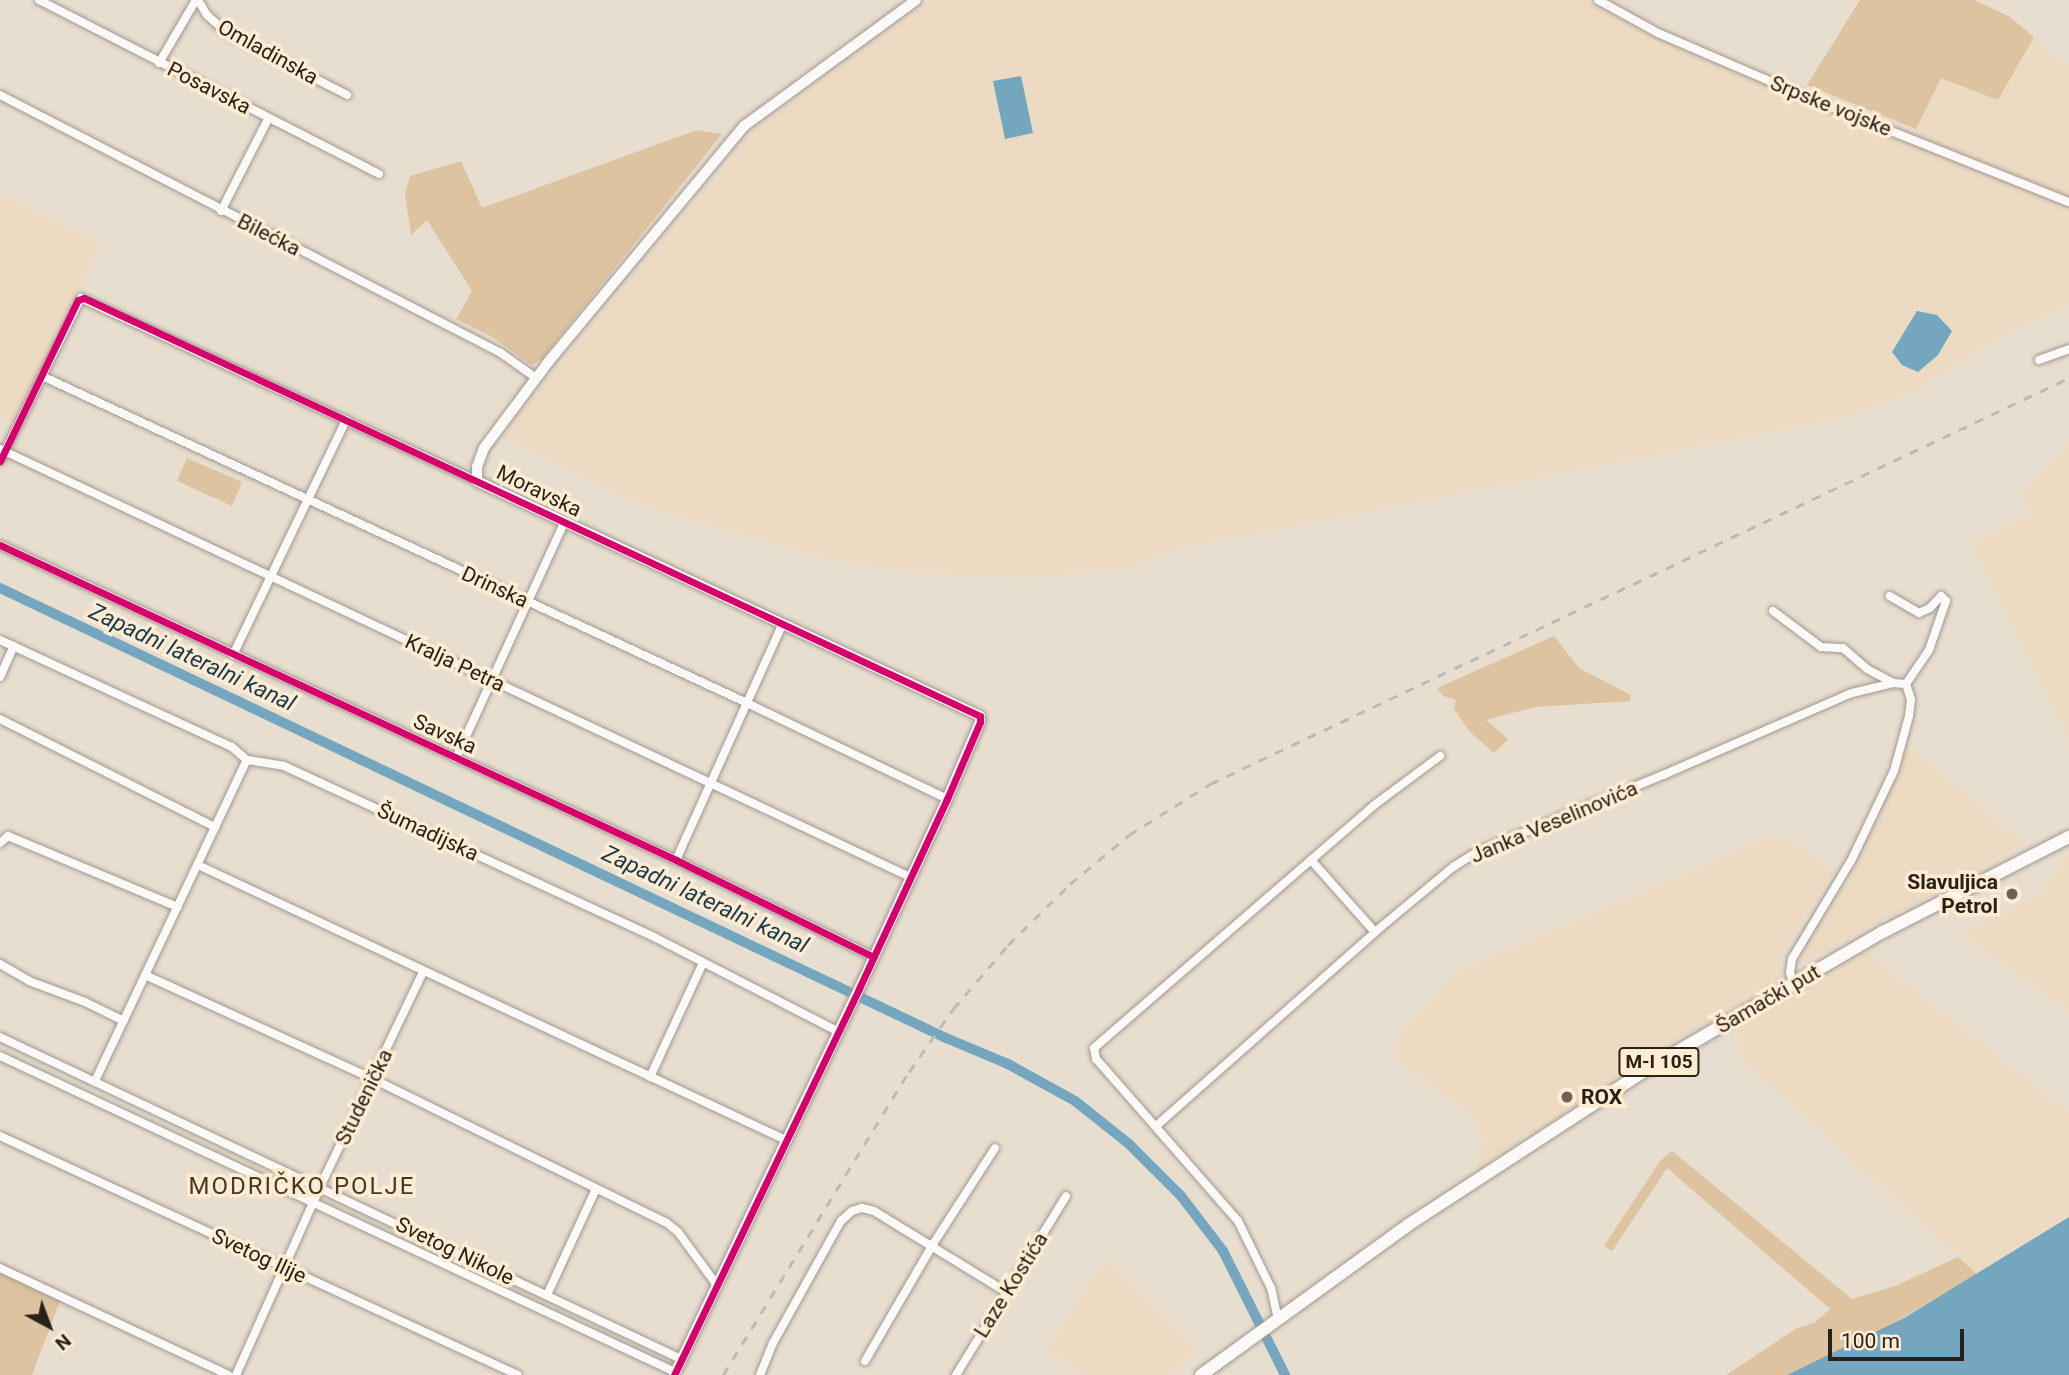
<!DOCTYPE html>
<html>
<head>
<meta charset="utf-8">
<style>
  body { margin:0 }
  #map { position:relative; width:2069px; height:1375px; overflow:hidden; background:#e8ded0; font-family:Roboto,sans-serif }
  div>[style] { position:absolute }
  .built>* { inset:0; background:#ecdac3 }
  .green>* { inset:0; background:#ddc39f }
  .water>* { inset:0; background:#74a7bf }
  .canal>* { height:10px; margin:-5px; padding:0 5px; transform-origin:5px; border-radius:5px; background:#74a7bf }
  .roads { filter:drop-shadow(0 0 2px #a1998f) drop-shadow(0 0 2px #a1998f) }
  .minor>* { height:8px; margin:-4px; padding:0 4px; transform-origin:4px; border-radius:4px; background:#fcfaf8 }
  .tertiary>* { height:10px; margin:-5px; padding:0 5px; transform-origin:5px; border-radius:5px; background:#fcfaf8 }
  .primary>* { height:12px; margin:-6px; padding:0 6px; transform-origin:6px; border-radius:6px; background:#fcfaf8 }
  .rail>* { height:2.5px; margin-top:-1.25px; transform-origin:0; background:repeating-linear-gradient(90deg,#bebbb7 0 9px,transparent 0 18px) }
  .cycleway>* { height:7px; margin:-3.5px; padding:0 3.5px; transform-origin:3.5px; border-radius:3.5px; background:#d6006c }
  .dots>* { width:19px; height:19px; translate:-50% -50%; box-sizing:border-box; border:4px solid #ffecd3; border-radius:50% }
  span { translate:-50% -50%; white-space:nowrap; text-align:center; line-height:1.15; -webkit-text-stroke:7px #ffecd3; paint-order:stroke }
  .shield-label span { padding:2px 5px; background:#ffecd3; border:2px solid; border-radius:5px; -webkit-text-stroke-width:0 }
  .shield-label { font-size:19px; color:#282118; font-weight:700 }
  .street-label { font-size:21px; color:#282118 }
  .poi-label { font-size:21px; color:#282118; font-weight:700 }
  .right { translate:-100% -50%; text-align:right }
  .left { translate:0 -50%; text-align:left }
  .water-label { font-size:23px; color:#183a4c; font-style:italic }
  .quarter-label { font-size:24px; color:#483925; letter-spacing:2px }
  .north { position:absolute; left:14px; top:1291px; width:70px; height:70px; -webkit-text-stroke:5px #ffecd3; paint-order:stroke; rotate:139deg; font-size:19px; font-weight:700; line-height:28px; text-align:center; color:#282118 }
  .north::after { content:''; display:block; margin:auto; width:24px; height:32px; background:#282118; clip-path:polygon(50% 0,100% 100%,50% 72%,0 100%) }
  .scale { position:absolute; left:1828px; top:1329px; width:136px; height:32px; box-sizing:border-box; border:4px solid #282118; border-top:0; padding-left:9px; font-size:21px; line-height:24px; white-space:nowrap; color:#282118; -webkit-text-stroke:5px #ffecd3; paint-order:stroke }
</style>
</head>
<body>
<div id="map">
  <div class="built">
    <i style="clip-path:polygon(932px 0,1585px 0,1668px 42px,1908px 145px,1940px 78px,1998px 100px,2034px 37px,2069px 65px,2069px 306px,1996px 340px,1918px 391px,1847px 417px,1174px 550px,1124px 570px,1033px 577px,923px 574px,826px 559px,647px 508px,500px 437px,756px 129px)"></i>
    <i style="clip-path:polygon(0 192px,102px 243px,15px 424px,0 417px)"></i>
    <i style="clip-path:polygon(2069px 441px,2069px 741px,1970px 543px,2029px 514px,2021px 495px)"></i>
    <i style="clip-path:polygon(1908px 743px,2025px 844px,1806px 961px,1799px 956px,1855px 870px)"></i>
    <i style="clip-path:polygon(1771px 834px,1804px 848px,1834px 870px,1780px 957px,1781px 981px,1687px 1033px,1475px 1171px,1483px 1141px,1473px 1117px,1393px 1057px,1400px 1030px,1457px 971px,1730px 854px)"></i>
    <i style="clip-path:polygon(2069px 849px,2069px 1010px,2068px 1012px,1960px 933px,2042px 893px)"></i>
    <i style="clip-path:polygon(1867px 952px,2069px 1111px,2069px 1217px,1977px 1274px,1739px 1058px,1737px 1029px)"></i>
    <i style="clip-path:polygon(1106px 1258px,1198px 1350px,1168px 1375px,1083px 1375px,1046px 1349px)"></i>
  </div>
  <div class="green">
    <i style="clip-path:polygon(1860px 0,1974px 0,2010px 17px,2034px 37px,1998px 100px,1941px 78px,1916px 129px,1807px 85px)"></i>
    <i style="clip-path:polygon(697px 130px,722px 134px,542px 359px,531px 365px,491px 336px,456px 319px,472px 291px,427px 220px,411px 235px,405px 194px,410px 176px,461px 161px,482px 208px)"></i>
    <i style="clip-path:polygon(187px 458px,242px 482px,232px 506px,177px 481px)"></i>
    <i style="clip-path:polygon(1554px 636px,1579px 668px,1631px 695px,1630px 701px,1536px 707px,1486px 720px,1508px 739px,1494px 753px,1469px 731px,1454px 709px,1456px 700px,1443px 696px,1437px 688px)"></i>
    <i style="clip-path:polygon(1672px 1151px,1852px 1299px,1895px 1286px,1958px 1257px,1977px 1274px,1882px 1330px,1787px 1375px,1726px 1375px,1797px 1328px,1814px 1323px,1830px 1309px,1667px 1168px,1612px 1251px,1604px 1246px,1661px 1160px)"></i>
    <i style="clip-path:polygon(0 1272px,60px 1301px,32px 1375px,0 1375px)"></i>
  </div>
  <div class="water">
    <i style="clip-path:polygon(1021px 76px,1033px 133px,1005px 139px,993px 81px)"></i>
    <i style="clip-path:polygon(1917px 311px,1937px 315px,1952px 331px,1938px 355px,1918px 372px,1902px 365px,1892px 352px)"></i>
    <i style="clip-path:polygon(2069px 1217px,2069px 1375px,1787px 1375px,1904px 1318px)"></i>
  </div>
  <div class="canal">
    <i style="left:0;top:588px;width:1048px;rotate:25.44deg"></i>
    <i style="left:946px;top:1038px;width:67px;rotate:22.8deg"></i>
    <i style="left:1008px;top:1064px;width:77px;rotate:28.9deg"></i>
    <i style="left:1075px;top:1101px;width:69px;rotate:38.5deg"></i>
    <i style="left:1129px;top:1144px;width:74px;rotate:45deg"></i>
    <i style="left:1181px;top:1196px;width:69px;rotate:52.6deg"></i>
    <i style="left:1223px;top:1251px;width:139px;rotate:63.4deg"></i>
  </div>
  <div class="roads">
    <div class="minor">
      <i style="left:39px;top:0;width:382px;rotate:27.1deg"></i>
      <i style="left:198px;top:0;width:17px;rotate:59deg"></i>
      <i style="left:207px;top:15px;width:28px;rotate:42deg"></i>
      <i style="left:228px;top:34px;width:134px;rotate:27.1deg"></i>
      <i style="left:1598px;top:0;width:68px;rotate:28.8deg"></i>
      <i style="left:1658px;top:33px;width:167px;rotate:23.3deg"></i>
      <i style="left:1811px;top:99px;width:278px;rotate:21.8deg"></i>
      <i style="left:159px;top:63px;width:73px;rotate:-59.6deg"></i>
      <i style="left:0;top:95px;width:564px;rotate:27.25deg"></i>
      <i style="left:501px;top:353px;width:43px;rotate:35.5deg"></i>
      <i style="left:221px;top:211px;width:103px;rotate:-62.9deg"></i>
      <i style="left:2039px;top:360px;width:32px;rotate:-20deg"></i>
      <i style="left:42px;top:376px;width:777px;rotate:24.88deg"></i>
      <i style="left:747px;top:703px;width:222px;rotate:25.6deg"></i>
      <i style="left:0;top:449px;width:1006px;rotate:25.19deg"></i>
      <i style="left:0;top:461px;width:182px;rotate:-63.6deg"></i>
      <i style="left:81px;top:298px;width:436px;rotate:24.8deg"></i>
      <i style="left:0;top:545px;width:746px;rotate:24.98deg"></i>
      <i style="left:676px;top:860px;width:220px;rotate:26.1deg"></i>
      <i style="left:1773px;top:611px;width:60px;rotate:36.9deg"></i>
      <i style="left:1821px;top:647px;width:22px;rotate:3deg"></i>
      <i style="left:1843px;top:648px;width:32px;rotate:41deg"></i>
      <i style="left:1867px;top:669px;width:30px;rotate:28deg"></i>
      <i style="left:0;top:640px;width:255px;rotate:24.8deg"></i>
      <i style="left:232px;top:747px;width:20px;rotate:41deg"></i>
      <i style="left:247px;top:760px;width:37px;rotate:9deg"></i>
      <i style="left:284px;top:766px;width:410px;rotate:24.8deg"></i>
      <i style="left:656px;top:938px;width:206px;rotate:27.2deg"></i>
      <i style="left:233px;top:655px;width:261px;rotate:-64.3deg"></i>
      <i style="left:0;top:677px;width:34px;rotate:-66deg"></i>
      <i style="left:0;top:719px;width:241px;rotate:26.7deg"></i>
      <i style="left:456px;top:758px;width:259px;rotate:-65.3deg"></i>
      <i style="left:0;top:843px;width:11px;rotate:-41deg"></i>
      <i style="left:8px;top:836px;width:184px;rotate:22.7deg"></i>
      <i style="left:676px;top:860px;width:258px;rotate:-65.7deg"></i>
      <i style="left:1311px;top:860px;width:96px;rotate:48.4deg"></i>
      <i style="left:198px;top:865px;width:651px;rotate:25.07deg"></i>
      <i style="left:0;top:964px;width:34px;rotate:30deg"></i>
      <i style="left:29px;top:981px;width:60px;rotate:20.6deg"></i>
      <i style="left:85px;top:1002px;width:43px;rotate:26deg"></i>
      <i style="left:145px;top:975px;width:251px;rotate:24.5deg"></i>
      <i style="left:373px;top:1079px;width:327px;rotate:26.1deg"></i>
      <i style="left:667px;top:1223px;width:14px;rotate:39deg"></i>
      <i style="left:678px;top:1232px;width:64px;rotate:53.8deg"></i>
      <i style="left:1793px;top:983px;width:11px;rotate:-105deg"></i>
      <i style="left:1790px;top:972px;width:13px;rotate:-81deg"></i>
      <i style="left:1792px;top:959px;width:114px;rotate:-59deg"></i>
      <i style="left:1851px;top:861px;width:100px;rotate:-64.5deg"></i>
      <i style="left:1894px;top:771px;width:57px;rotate:-74.7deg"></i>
      <i style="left:1909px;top:716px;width:16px;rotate:-83deg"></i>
      <i style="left:1911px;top:700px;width:17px;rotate:-107deg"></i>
      <i style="left:1906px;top:684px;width:41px;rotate:-55.9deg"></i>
      <i style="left:1929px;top:650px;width:52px;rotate:-70.9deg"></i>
      <i style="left:1946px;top:601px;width:7px;rotate:-135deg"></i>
      <i style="left:1941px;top:596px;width:16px;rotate:133deg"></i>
      <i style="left:1930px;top:608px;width:12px;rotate:156deg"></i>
      <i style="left:1919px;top:613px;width:34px;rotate:-150deg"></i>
      <i style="left:0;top:1037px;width:753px;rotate:25.31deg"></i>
      <i style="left:0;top:1056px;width:745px;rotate:25.09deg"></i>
      <i style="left:650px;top:1077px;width:126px;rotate:-65.1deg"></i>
      <i style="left:95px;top:1081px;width:355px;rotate:-64.7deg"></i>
      <i style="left:1156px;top:1126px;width:293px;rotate:-41.5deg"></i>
      <i style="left:1375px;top:932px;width:102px;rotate:-39.8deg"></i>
      <i style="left:1453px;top:867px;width:28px;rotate:-32deg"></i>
      <i style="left:1477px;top:852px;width:201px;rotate:-22.5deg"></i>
      <i style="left:1663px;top:775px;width:206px;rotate:-23.5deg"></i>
      <i style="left:1852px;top:693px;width:42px;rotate:-13.7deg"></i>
      <i style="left:1893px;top:683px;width:13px;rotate:4deg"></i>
      <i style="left:0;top:1136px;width:570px;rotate:24.77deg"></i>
      <i style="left:0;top:1268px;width:252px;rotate:25.1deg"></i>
      <i style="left:547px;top:1295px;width:117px;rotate:-65.2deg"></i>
      <i style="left:1278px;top:1320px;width:33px;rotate:-102deg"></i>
      <i style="left:1271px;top:1288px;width:75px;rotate:-116.2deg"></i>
      <i style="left:1238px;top:1221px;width:215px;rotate:-131.2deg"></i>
      <i style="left:1096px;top:1059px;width:11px;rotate:-100deg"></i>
      <i style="left:1094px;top:1048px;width:369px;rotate:-40.9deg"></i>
      <i style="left:1373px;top:806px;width:84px;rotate:-36.7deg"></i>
      <i style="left:865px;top:1361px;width:135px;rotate:-59.8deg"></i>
      <i style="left:933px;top:1244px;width:114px;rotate:-57.1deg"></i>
      <i style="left:236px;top:1375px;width:206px;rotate:-65.9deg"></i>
      <i style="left:320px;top:1187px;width:238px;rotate:-64.4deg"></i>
      <i style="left:760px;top:1375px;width:35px;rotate:-68deg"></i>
      <i style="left:773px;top:1343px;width:140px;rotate:-60.9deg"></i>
      <i style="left:841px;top:1221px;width:15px;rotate:-42deg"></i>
      <i style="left:852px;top:1211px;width:10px;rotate:-17deg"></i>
      <i style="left:862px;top:1208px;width:12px;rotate:14deg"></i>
      <i style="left:874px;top:1211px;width:155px;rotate:31.5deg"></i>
      <i style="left:956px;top:1375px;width:210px;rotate:-58.4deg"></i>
    </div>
    <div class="tertiary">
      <i style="left:674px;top:1375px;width:428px;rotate:-64.4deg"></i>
      <i style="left:859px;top:989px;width:209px;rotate:-65.1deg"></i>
      <i style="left:947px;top:799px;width:84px;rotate:-66.8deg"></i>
      <i style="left:980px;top:722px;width:6px;rotate:-90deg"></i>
      <i style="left:980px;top:716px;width:555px;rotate:-154.96deg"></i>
      <i style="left:477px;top:481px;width:14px;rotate:-90deg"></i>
      <i style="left:477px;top:467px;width:20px;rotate:-70deg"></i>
      <i style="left:484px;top:448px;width:109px;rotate:-53.2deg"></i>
      <i style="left:549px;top:361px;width:305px;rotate:-50.3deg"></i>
      <i style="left:744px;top:126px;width:213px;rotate:-36.2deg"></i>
    </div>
    <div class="primary">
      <i style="left:1201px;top:1375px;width:256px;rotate:-35.9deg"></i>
      <i style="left:1408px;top:1225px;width:288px;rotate:-33.1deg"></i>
      <i style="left:1649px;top:1068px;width:271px;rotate:-30.2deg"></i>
      <i style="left:1883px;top:932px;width:209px;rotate:-27.1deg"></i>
    </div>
  </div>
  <div class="rail">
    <i style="left:723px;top:1375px;width:356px;rotate:-58.5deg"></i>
    <i style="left:909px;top:1072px;width:77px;rotate:-55.1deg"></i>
    <i style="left:953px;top:1009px;width:84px;rotate:-49.3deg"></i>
    <i style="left:1008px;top:945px;width:87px;rotate:-44.5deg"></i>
    <i style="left:1070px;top:884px;width:77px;rotate:-39.7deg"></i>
    <i style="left:1129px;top:835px;width:96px;rotate:-32.2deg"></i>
    <i style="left:1210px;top:784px;width:950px;rotate:-25.3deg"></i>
  </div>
  <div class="cycleway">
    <i style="left:0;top:461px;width:179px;rotate:-64.2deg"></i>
    <i style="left:78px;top:300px;width:6px;rotate:-18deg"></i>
    <i style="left:84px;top:298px;width:989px;rotate:25.01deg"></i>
    <i style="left:980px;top:716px;width:6px;rotate:90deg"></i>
    <i style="left:980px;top:722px;width:84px;rotate:113.2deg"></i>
    <i style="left:947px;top:799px;width:209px;rotate:114.9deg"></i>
    <i style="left:859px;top:989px;width:428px;rotate:115.6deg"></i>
    <i style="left:0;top:545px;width:746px;rotate:24.98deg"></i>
    <i style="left:676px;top:860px;width:220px;rotate:26.1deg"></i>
  </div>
  <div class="dots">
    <i style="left:2012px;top:894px;background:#6b6358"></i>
    <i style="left:1567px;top:1097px;background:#6b6358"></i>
  </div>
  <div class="shield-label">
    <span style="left:1659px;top:1062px">M-I 105</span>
  </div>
  <div class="street-label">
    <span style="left:268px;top:52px;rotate:29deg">Omladinska</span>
    <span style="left:209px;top:88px;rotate:27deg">Posavska</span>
    <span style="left:1831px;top:106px;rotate:22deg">Srpske vojske</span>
    <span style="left:269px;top:235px;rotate:27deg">Bilećka</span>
    <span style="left:539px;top:491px;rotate:26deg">Moravska</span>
    <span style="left:495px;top:587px;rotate:25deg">Drinska</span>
    <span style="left:455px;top:663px;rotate:25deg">Kralja Petra</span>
    <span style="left:445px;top:734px;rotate:25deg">Savska</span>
    <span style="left:1554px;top:822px;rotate:-23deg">Janka Veselinovića</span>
    <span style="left:428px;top:832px;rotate:25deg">Šumadijska</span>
    <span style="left:1768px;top:999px;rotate:-30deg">Šamački put</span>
    <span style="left:364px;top:1097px;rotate:-64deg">Studenička</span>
    <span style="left:455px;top:1251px;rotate:26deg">Svetog Nikole</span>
    <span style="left:259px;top:1256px;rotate:25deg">Svetog Ilije</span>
    <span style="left:1011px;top:1285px;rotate:-58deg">Laze Kostića</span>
  </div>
  <div class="poi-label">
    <span class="right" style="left:1998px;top:894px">Slavuljica<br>Petrol</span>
    <span class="left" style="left:1581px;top:1097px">ROX</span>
  </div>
  <div class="water-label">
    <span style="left:192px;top:658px;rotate:25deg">Zapadni lateralni kanal</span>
    <span style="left:705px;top:900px;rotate:25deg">Zapadni lateralni kanal</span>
  </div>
  <div class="quarter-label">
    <span style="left:302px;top:1187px">MODRIČKO POLJE</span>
  </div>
  <div class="north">N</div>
  <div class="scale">100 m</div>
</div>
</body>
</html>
